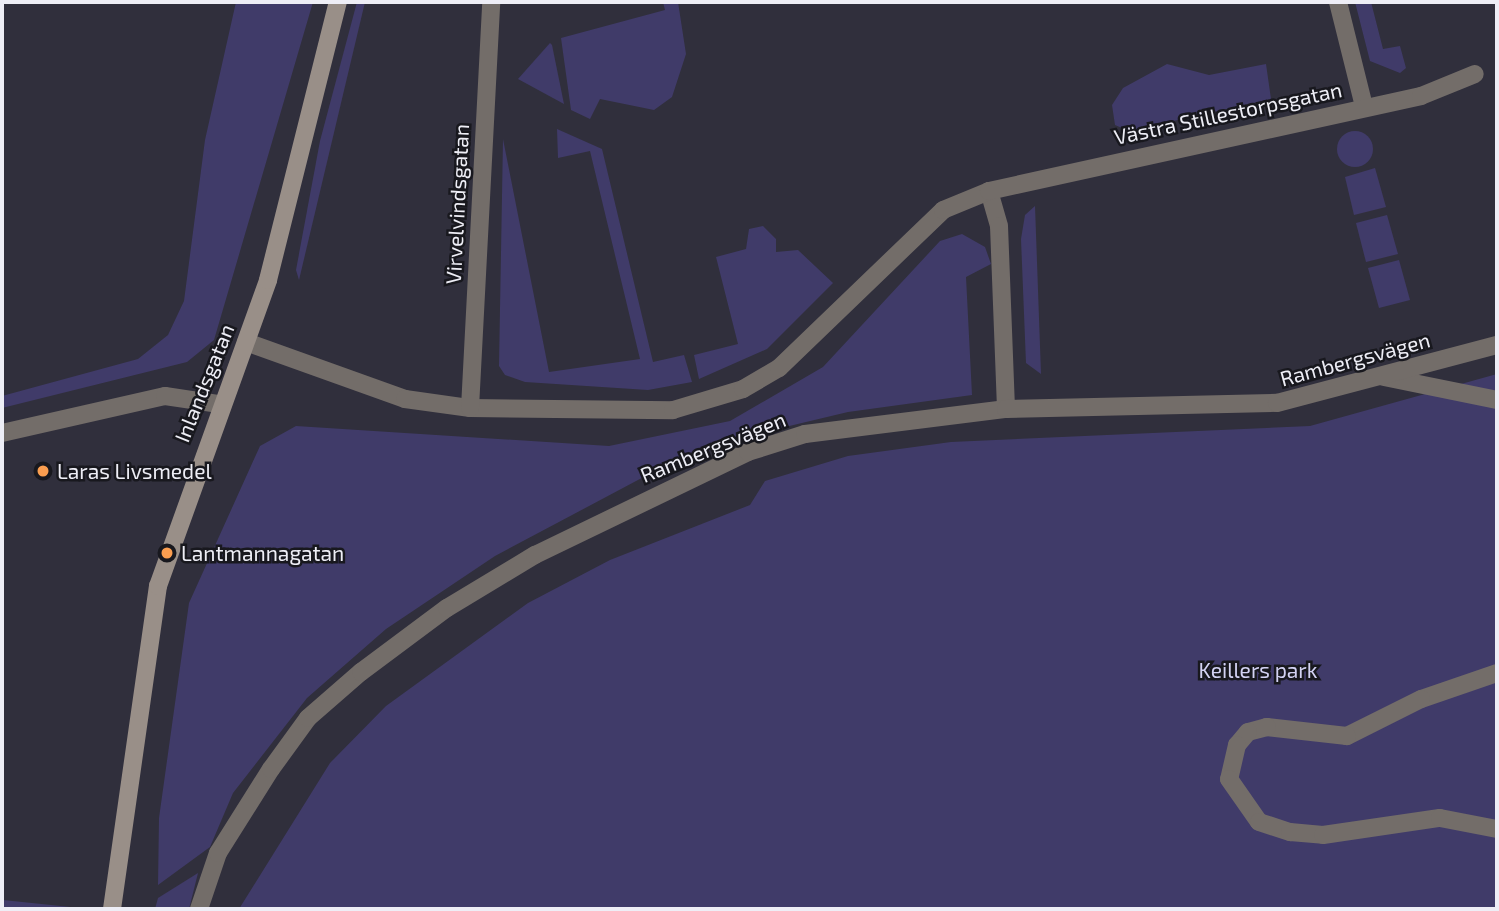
<!DOCTYPE html>
<html>
<head>
<meta charset="utf-8">
<style>
  body { margin:0 }
  #map { position:relative; width:1499px; height:911px; overflow:hidden; background:#302f3c; font-family:"Exo 2",sans-serif }
  div>[style] { position:absolute }
  .green>* { inset:0; background:#403b69 }
  .round { border-radius:50% }
  .street>* { height:18px; margin:-9px; padding:0 9px; transform-origin:9px; border-radius:9px; background:#736d69 }
  .secondary>* { height:18px; margin:-9px; padding:0 9px; transform-origin:9px; border-radius:9px; background:#998f88 }
  .dots>* { width:19px; height:19px; translate:-50% -50%; box-sizing:border-box; border:4px solid #18181e; border-radius:50% }
  span { translate:-50% -50%; white-space:nowrap; text-align:center; line-height:1.15; -webkit-text-stroke:5px #18181e; paint-order:stroke }
  .street-label { font-size:21px; color:#eeeef6 }
  .poi-label { font-size:21px; color:#eeeef6 }
  .left { translate:0 -50%; text-align:left }
  .park-label { font-size:21px; color:#d3d2f3 }
  .frame { position:absolute; inset:0; border:4px solid #eeeef6; pointer-events:none }
</style>
</head>
<body>
<div id="map">
  <div class="green">
    <i style="clip-path:polygon(236px 2px,313px 2px,214px 340px,187px 362px,2px 408px,2px 396px,138px 359px,168px 335px,184px 301px,205px 140px)"></i>
    <i style="clip-path:polygon(357px 2px,365px 2px,299px 280px,296px 270px,320px 141px)"></i>
    <i style="clip-path:polygon(663px 2px,678px 2px,686px 54px,672px 97px,654px 110px,600px 99px,590px 119px,571px 110px,561px 38px,665px 10px)"></i>
    <i style="clip-path:polygon(1355px 2px,1371px 2px,1383px 49px,1400px 46px,1406px 68px,1400px 73px,1370px 61px)"></i>
    <i style="clip-path:polygon(550px 43px,552px 45px,564px 104px,518px 79px)"></i>
    <i style="clip-path:polygon(1167px 64px,1209px 75px,1266px 64px,1271px 99px,1129px 131px,1115px 125px,1112px 105px,1123px 88px)"></i>
    <i style="clip-path:polygon(557px 129px,602px 149px,653px 362px,684px 355px,692px 382px,648px 390px,525px 382px,505px 375px,499px 366px,503px 139px,549px 372px,640px 359px,590px 151px,558px 158px)"></i>
    <i class="round" style="left:1337px;top:131px;width:36px;height:36px"></i>
    <i style="clip-path:polygon(1375px 168px,1386px 207px,1354px 215px,1345px 177px)"></i>
    <i style="clip-path:polygon(1035px 206px,1041px 374px,1026px 363px,1021px 239px,1025px 215px)"></i>
    <i style="clip-path:polygon(1387px 215px,1398px 254px,1366px 262px,1356px 223px)"></i>
    <i style="clip-path:polygon(763px 226px,776px 239px,776px 252px,798px 250px,833px 283px,767px 349px,699px 379px,694px 355px,738px 344px,716px 257px,746px 249px,749px 229px)"></i>
    <i style="clip-path:polygon(962px 234px,985px 247px,991px 264px,966px 277px,972px 395px,848px 412px,752px 435px,653px 472px,495px 556px,386px 629px,307px 698px,233px 793px,210px 847px,158px 885px,159px 818px,189px 603px,260px 446px,296px 426px,609px 446px,730px 421px,823px 367px,940px 241px)"></i>
    <i style="clip-path:polygon(1399px 260px,1410px 300px,1379px 308px,1368px 268px)"></i>
    <i style="clip-path:polygon(1497px 374px,1497px 909px,239px 909px,330px 763px,386px 706px,528px 603px,610px 560px,750px 505px,765px 481px,848px 456px,951px 442px,1310px 426px)"></i>
    <i style="clip-path:polygon(198px 873px,189px 909px,155px 909px,158px 898px)"></i>
    <i style="clip-path:polygon(3px 900px,80px 908px,2px 909px)"></i>
  </div>
  <div class="street">
    <i style="left:1338px;top:2px;width:107px;rotate:76deg"></i>
    <i style="left:989px;top:191px;width:36px;rotate:74deg"></i>
    <i style="left:999px;top:226px;width:183px;rotate:87.8deg"></i>
    <i style="left:246px;top:342px;width:169px;rotate:19.7deg"></i>
    <i style="left:405px;top:399px;width:66px;rotate:7.9deg"></i>
    <i style="left:470px;top:408px;width:203px;rotate:0.6deg"></i>
    <i style="left:673px;top:410px;width:73px;rotate:-16.7deg"></i>
    <i style="left:743px;top:389px;width:42px;rotate:-30.3deg"></i>
    <i style="left:779px;top:368px;width:228px;rotate:-43.9deg"></i>
    <i style="left:943px;top:210px;width:50px;rotate:-22.4deg"></i>
    <i style="left:989px;top:191px;width:442px;rotate:-12.4deg"></i>
    <i style="left:1421px;top:96px;width:58px;rotate:-22.2deg"></i>
    <i style="left:1384px;top:377px;width:115px;rotate:11.5deg"></i>
    <i style="left:470px;top:408px;width:407px;rotate:-87deg"></i>
    <i style="left:2px;top:433px;width:167px;rotate:-12.8deg"></i>
    <i style="left:165px;top:396px;width:55px;rotate:8.4deg"></i>
    <i style="left:1497px;top:673px;width:80px;rotate:161.1deg"></i>
    <i style="left:1421px;top:699px;width:83px;rotate:153.4deg"></i>
    <i style="left:1347px;top:736px;width:81px;rotate:-173.6deg"></i>
    <i style="left:1267px;top:727px;width:20px;rotate:165deg"></i>
    <i style="left:1248px;top:732px;width:17px;rotate:130deg"></i>
    <i style="left:1237px;top:745px;width:35px;rotate:103deg"></i>
    <i style="left:1229px;top:779px;width:52px;rotate:55.1deg"></i>
    <i style="left:1259px;top:822px;width:33px;rotate:18deg"></i>
    <i style="left:1290px;top:832px;width:33px;rotate:5deg"></i>
    <i style="left:1323px;top:835px;width:118px;rotate:-8.3deg"></i>
    <i style="left:1440px;top:818px;width:58px;rotate:10.9deg"></i>
    <i style="left:199px;top:909px;width:59px;rotate:-71.3deg"></i>
    <i style="left:218px;top:853px;width:99px;rotate:-57.8deg"></i>
    <i style="left:271px;top:769px;width:63px;rotate:-54deg"></i>
    <i style="left:308px;top:718px;width:70px;rotate:-41deg"></i>
    <i style="left:361px;top:672px;width:107px;rotate:-36.7deg"></i>
    <i style="left:447px;top:608px;width:103px;rotate:-31.1deg"></i>
    <i style="left:535px;top:555px;width:237px;rotate:-25.8deg"></i>
    <i style="left:748px;top:452px;width:60px;rotate:-17.5deg"></i>
    <i style="left:805px;top:434px;width:203px;rotate:-7.1deg"></i>
    <i style="left:1006px;top:409px;width:271px;rotate:-1.3deg"></i>
    <i style="left:1277px;top:403px;width:228px;rotate:-14.8deg"></i>
  </div>
  <div class="secondary">
    <i style="left:112px;top:909px;width:326px;rotate:-81.9deg"></i>
    <i style="left:158px;top:586px;width:325px;rotate:-70.2deg"></i>
    <i style="left:268px;top:280px;width:287px;rotate:-75.9deg"></i>
  </div>
  <div class="dots">
    <i style="left:43px;top:471px;background:#fb9e50"></i>
    <i style="left:167px;top:553px;background:#fb9e50"></i>
  </div>
  <div class="street-label">
    <span style="left:1228px;top:113px;rotate:-12deg">Västra Stillestorpsgatan</span>
    <span style="left:457px;top:204px;rotate:-87deg">Virvelvindsgatan</span>
    <span style="left:1355px;top:359px;rotate:-15deg">Rambergsvägen</span>
    <span style="left:204px;top:383px;rotate:-68deg">Inlandsgatan</span>
    <span style="left:713px;top:447px;rotate:-22deg">Rambergsvägen</span>
  </div>
  <div class="poi-label">
    <span class="left" style="left:57px;top:471px">Laras Livsmedel</span>
    <span class="left" style="left:181px;top:553px">Lantmannagatan</span>
  </div>
  <div class="park-label">
    <span style="left:1258px;top:670px">Keillers park</span>
  </div>
  <div class="frame"></div>
</div>
</body>
</html>
